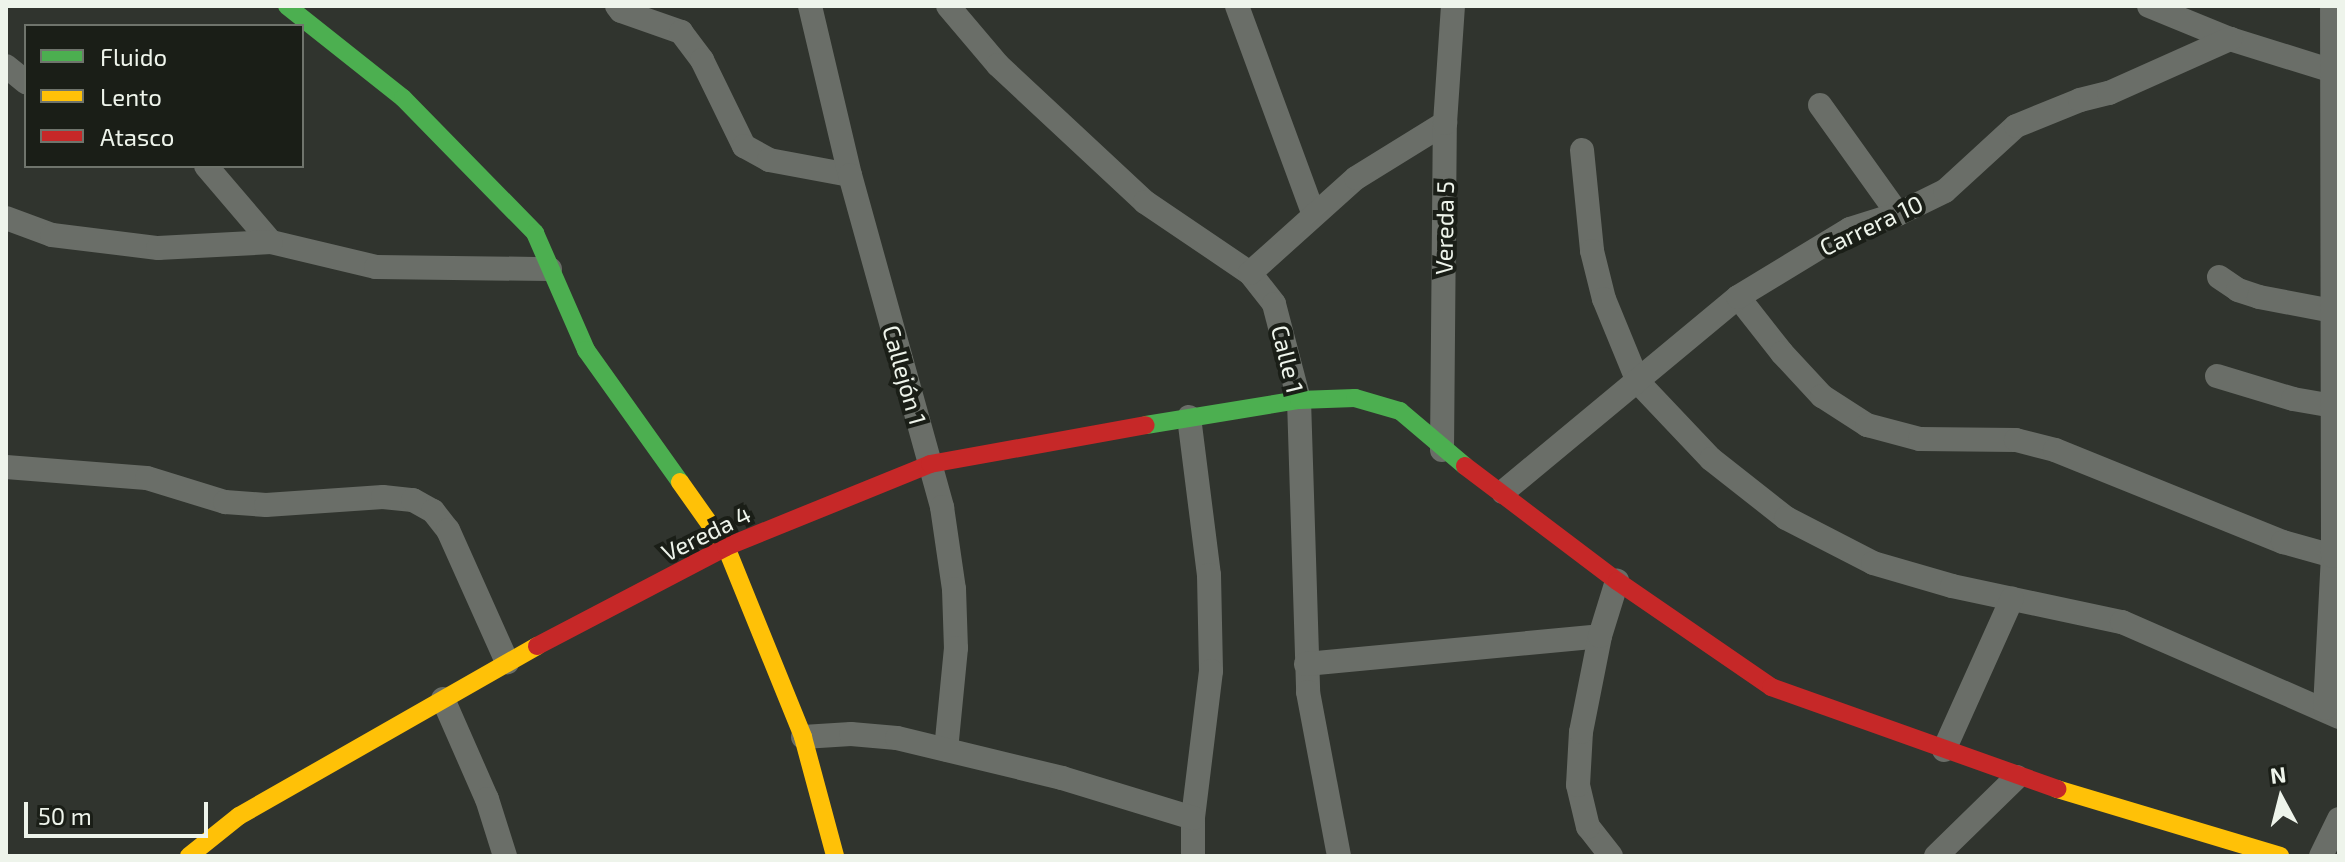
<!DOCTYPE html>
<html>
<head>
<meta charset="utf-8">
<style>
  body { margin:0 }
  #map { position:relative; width:2345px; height:862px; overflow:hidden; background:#30342e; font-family:"Exo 2",sans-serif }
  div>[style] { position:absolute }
  .street>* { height:24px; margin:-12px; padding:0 12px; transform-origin:12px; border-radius:12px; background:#6a6e68 }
  .fast>* { height:18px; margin:-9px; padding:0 9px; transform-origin:9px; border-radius:9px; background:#4caf50 }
  .slow>* { height:18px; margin:-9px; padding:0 9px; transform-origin:9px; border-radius:9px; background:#ffc107 }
  .jam>* { height:18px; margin:-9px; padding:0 9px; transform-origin:9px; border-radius:9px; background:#c62828 }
  span { translate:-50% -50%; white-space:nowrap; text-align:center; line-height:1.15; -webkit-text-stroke:8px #1a1e17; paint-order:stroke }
  .street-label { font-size:24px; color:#eef4eb }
  .frame { position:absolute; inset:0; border:8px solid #eef4eb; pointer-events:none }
  .legend { position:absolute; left:24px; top:24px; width:280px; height:144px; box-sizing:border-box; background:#1a1e17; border:2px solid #6f746c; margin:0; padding:10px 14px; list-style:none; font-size:24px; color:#eef4eb }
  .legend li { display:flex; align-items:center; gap:16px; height:40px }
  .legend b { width:40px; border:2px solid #6f746c }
  .north { position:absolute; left:2241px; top:758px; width:80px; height:80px; -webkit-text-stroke:6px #1a1e17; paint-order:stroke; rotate:353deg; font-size:22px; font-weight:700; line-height:32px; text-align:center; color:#eef4eb }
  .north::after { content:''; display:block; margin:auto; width:28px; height:36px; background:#eef4eb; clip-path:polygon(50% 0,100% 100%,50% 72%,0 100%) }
  .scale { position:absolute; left:24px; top:802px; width:184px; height:36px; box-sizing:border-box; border:4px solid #eef4eb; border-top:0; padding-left:10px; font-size:24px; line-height:28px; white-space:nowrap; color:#eef4eb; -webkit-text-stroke:6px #1a1e17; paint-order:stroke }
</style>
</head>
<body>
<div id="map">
  <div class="street">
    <i style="left:617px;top:6px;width:6px;rotate:51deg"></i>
    <i style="left:621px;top:11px;width:64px;rotate:19.3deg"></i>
    <i style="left:681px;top:32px;width:35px;rotate:53deg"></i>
    <i style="left:702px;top:60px;width:96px;rotate:64deg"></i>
    <i style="left:744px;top:146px;width:29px;rotate:29deg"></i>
    <i style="left:769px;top:160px;width:82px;rotate:10.5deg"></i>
    <i style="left:810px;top:6px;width:174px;rotate:76.7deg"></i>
    <i style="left:850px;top:175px;width:345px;rotate:74.5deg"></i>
    <i style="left:942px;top:507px;width:83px;rotate:81.7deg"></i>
    <i style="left:954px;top:589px;width:59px;rotate:88.1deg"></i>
    <i style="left:956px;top:648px;width:102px;rotate:95.6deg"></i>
    <i style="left:948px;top:6px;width:77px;rotate:49.7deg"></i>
    <i style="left:998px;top:65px;width:201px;rotate:43deg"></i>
    <i style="left:1145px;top:202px;width:127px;rotate:34.1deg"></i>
    <i style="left:1250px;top:273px;width:39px;rotate:52deg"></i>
    <i style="left:1274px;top:304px;width:99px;rotate:75.4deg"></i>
    <i style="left:1299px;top:400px;width:292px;rotate:88.2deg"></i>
    <i style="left:1308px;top:692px;width:167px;rotate:79.3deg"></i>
    <i style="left:1237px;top:6px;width:221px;rotate:69.8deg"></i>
    <i style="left:2149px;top:6px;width:87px;rotate:22.2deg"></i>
    <i style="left:2230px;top:39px;width:108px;rotate:17.3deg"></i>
    <i style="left:6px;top:66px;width:26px;rotate:39deg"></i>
    <i style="left:1820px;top:105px;width:134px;rotate:54.4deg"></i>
    <i style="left:1582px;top:150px;width:101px;rotate:84.3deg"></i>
    <i style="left:1592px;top:251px;width:49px;rotate:76deg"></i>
    <i style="left:1604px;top:299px;width:90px;rotate:67.7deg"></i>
    <i style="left:1638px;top:382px;width:106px;rotate:46.5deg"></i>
    <i style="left:1711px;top:459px;width:95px;rotate:38.2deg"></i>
    <i style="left:1786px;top:518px;width:98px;rotate:27.3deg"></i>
    <i style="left:1873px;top:563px;width:82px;rotate:16.2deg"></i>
    <i style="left:1952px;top:586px;width:174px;rotate:12deg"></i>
    <i style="left:2122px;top:622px;width:237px;rotate:23.6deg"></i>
    <i style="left:206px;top:166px;width:100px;rotate:49.5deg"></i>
    <i style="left:271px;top:242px;width:108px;rotate:13.4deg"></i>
    <i style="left:376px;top:267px;width:174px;rotate:0.7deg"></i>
    <i style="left:6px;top:218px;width:49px;rotate:20.3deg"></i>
    <i style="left:52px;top:235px;width:107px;rotate:7deg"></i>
    <i style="left:158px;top:248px;width:113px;rotate:-3deg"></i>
    <i style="left:1250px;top:273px;width:142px;rotate:-41.9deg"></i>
    <i style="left:1356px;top:178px;width:105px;rotate:-31.7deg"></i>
    <i style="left:2219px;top:277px;width:23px;rotate:34deg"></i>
    <i style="left:2238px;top:290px;width:22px;rotate:18deg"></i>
    <i style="left:2259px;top:297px;width:75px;rotate:10.7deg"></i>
    <i style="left:1738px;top:297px;width:71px;rotate:51.8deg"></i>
    <i style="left:1782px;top:353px;width:59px;rotate:47.1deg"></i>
    <i style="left:1822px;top:396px;width:54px;rotate:32.8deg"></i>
    <i style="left:1867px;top:425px;width:55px;rotate:14.8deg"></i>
    <i style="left:1920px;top:439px;width:96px;rotate:0.6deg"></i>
    <i style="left:2016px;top:440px;width:40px;rotate:14.4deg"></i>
    <i style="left:2055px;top:450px;width:246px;rotate:22deg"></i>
    <i style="left:2283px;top:542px;width:52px;rotate:15.6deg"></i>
    <i style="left:2217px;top:376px;width:79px;rotate:16.8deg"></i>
    <i style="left:2293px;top:399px;width:41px;rotate:9.9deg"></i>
    <i style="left:1189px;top:417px;width:159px;rotate:82.8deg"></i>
    <i style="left:1209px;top:575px;width:96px;rotate:88.8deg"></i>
    <i style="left:1211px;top:671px;width:148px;rotate:97deg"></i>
    <i style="left:1193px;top:818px;width:38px;rotate:90deg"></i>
    <i style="left:1442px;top:450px;width:327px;rotate:-89.5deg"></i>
    <i style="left:1445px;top:123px;width:117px;rotate:-86.1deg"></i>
    <i style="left:6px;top:467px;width:141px;rotate:4.5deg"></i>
    <i style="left:147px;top:478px;width:82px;rotate:17.1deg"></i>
    <i style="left:225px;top:502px;width:41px;rotate:4.2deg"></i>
    <i style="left:266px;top:505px;width:117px;rotate:-3.9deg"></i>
    <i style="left:383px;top:497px;width:30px;rotate:6deg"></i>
    <i style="left:413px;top:500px;width:23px;rotate:29deg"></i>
    <i style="left:433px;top:511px;width:24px;rotate:52deg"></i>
    <i style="left:448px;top:530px;width:145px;rotate:65.9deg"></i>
    <i style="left:1503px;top:492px;width:305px;rotate:-39.7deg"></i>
    <i style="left:1738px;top:297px;width:131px;rotate:-31.3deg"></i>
    <i style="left:1850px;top:229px;width:50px;rotate:-17.4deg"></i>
    <i style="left:1898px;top:214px;width:52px;rotate:-26.1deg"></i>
    <i style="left:1945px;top:191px;width:96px;rotate:-42.5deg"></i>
    <i style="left:2016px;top:126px;width:69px;rotate:-22.1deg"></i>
    <i style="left:2080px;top:100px;width:30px;rotate:-14deg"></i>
    <i style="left:2109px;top:93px;width:133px;rotate:-24.1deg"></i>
    <i style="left:1306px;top:664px;width:295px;rotate:-5.4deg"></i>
    <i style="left:443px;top:699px;width:109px;rotate:66.3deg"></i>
    <i style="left:487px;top:799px;width:60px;rotate:72.5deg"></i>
    <i style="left:2325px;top:708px;width:152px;rotate:-87deg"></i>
    <i style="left:2333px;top:556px;width:550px;rotate:-90.1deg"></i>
    <i style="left:803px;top:737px;width:48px;rotate:-3.6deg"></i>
    <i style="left:851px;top:734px;width:46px;rotate:5deg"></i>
    <i style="left:897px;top:738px;width:170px;rotate:13.6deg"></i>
    <i style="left:1062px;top:778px;width:137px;rotate:17deg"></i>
    <i style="left:1944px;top:750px;width:166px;rotate:-65.8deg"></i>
    <i style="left:1611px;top:856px;width:37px;rotate:-128deg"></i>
    <i style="left:1588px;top:827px;width:43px;rotate:-103.4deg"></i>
    <i style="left:1578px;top:785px;width:53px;rotate:-86.8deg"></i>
    <i style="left:1581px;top:732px;width:98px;rotate:-78.8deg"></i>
    <i style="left:1600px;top:636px;width:58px;rotate:-72.8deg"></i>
    <i style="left:1936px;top:856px;width:113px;rotate:-44.3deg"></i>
    <i style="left:2321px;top:856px;width:41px;rotate:-64.1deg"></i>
  </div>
  <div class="fast">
    <i style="left:287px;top:6px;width:148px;rotate:38.4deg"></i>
    <i style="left:403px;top:98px;width:189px;rotate:45.6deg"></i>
    <i style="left:535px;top:233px;width:128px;rotate:66.4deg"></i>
    <i style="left:586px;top:350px;width:162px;rotate:54.5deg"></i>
    <i style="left:1146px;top:425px;width:155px;rotate:-9.3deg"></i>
    <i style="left:1299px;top:400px;width:56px;rotate:-2deg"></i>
    <i style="left:1355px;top:398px;width:47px;rotate:16.1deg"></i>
    <i style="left:1400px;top:411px;width:85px;rotate:40.2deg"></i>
  </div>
  <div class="slow">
    <i style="left:680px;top:482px;width:80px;rotate:54.7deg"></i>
    <i style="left:726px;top:547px;width:205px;rotate:67.9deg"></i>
    <i style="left:803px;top:737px;width:123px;rotate:74.9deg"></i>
    <i style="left:2057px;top:789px;width:233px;rotate:16.7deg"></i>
    <i style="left:189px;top:856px;width:64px;rotate:-38.7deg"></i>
    <i style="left:239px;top:816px;width:343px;rotate:-29.7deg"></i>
  </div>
  <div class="jam">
    <i style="left:1465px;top:466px;width:191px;rotate:37.1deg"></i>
    <i style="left:1617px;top:581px;width:187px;rotate:34.5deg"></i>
    <i style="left:1771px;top:687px;width:304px;rotate:19.6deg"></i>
    <i style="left:537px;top:646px;width:213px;rotate:-27.6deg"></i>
    <i style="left:726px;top:547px;width:220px;rotate:-22.1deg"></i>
    <i style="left:930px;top:464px;width:219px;rotate:-10.2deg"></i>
  </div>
  <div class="street-label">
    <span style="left:1871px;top:225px;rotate:-25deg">Carrera 10</span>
    <span style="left:1444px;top:228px;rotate:-89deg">Vereda 5</span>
    <span style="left:1288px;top:359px;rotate:76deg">Calle 1</span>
    <span style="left:905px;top:375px;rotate:74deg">Callejón 1</span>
    <span style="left:706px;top:533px;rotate:-26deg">Vereda 4</span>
  </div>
  <div class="frame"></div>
  <ul class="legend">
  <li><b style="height:10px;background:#4caf50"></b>Fluido</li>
  <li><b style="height:10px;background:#ffc107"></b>Lento</li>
  <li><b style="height:10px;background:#c62828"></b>Atasco</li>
  </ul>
  <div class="north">N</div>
  <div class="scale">50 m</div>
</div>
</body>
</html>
